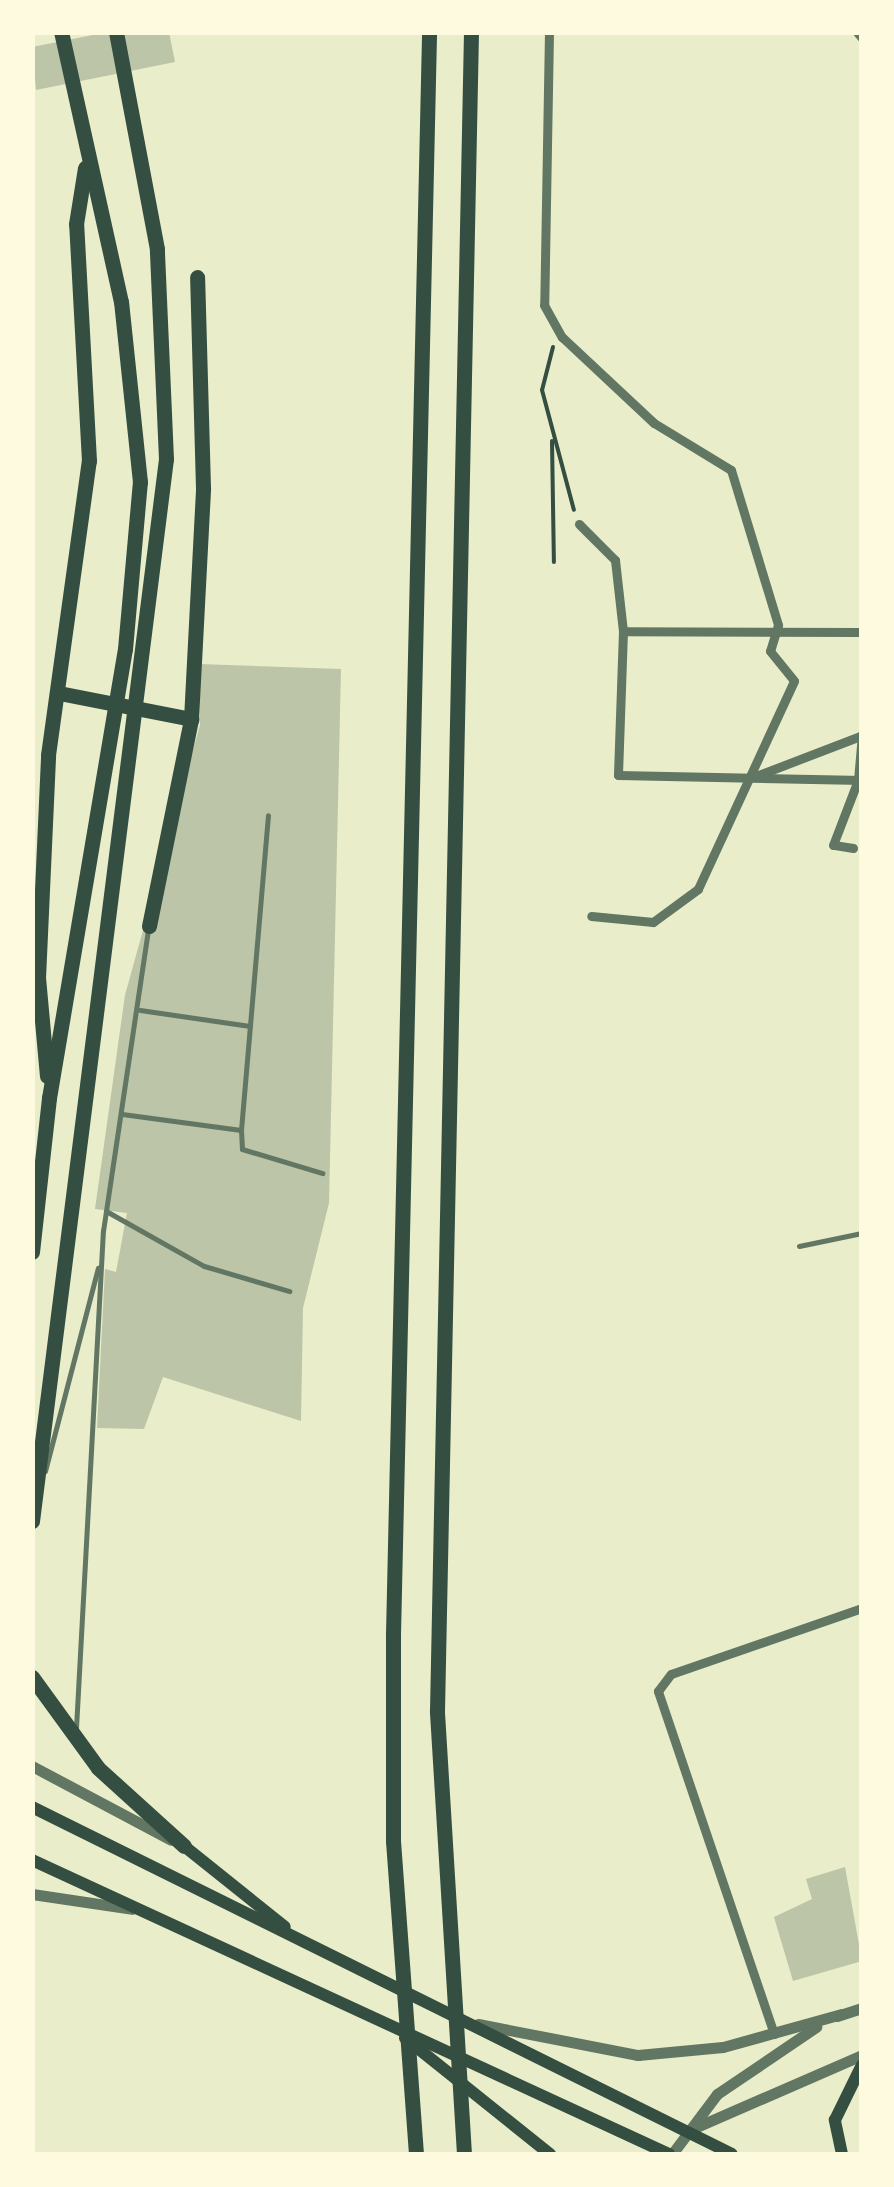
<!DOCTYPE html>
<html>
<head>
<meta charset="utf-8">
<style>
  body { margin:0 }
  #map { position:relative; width:894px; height:2187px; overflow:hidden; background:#e9edc9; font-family:Jost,sans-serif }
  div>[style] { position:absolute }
  .building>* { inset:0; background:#bcc5a7 }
  .path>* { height:4px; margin:-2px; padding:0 2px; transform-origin:2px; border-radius:2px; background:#344e41 }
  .service>* { height:5px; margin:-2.5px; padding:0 2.5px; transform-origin:2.5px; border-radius:2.5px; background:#617663 }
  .minor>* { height:9px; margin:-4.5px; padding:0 4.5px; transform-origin:4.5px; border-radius:4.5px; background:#617663 }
  .tertiary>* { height:11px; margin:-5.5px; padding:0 5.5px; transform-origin:5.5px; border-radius:5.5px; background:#617663 }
  .secondary>* { height:12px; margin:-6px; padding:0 6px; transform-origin:6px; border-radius:6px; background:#344e41 }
  .motorway>* { height:15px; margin:-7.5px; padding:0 7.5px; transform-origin:7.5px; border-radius:7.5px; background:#344e41 }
  span { translate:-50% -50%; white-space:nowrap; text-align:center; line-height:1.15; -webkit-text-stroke:8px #fefae0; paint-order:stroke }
  .frame { position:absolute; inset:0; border:35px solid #fefae0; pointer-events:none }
</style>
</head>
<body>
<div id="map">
  <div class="building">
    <i style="clip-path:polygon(108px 32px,169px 32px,175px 62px,36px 90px,32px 47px)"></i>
    <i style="clip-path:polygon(199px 664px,341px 669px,329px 1203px,303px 1308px,301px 1421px,163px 1377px,144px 1429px,97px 1428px,105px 1269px,116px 1272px,127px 1213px,95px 1209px,125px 995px,200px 725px)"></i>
    <i style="clip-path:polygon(845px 1867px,862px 1961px,793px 1981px,774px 1917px,812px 1899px,806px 1879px)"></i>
  </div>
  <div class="path">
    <i style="left:553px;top:347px;width:44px;rotate:104.3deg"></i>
    <i style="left:542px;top:390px;width:124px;rotate:75.1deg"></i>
    <i style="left:552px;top:441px;width:121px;rotate:89.1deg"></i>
  </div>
  <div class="service">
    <i style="left:140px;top:1010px;width:111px;rotate:8.3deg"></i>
    <i style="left:122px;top:1114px;width:120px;rotate:7.7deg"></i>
    <i style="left:241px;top:1130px;width:19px;rotate:87deg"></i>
    <i style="left:242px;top:1149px;width:84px;rotate:16.7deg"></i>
    <i style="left:241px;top:1130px;width:316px;rotate:-85.1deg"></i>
    <i style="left:106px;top:1211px;width:112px;rotate:29.3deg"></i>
    <i style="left:204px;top:1266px;width:89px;rotate:16.4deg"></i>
    <i style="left:799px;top:1246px;width:64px;rotate:-11.7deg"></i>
    <i style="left:45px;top:1471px;width:210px;rotate:-75.4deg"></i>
    <i style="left:76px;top:1728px;width:498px;rotate:-86.9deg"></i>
    <i style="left:103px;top:1231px;width:305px;rotate:-81.5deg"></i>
  </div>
  <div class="minor">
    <i style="left:549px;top:32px;width:273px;rotate:91deg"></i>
    <i style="left:544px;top:305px;width:37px;rotate:61deg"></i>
    <i style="left:562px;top:337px;width:126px;rotate:43.1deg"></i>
    <i style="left:654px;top:423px;width:90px;rotate:31.4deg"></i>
    <i style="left:731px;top:470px;width:162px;rotate:73.1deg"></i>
    <i style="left:778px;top:625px;width:27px;rotate:107deg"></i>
    <i style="left:770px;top:651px;width:38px;rotate:51deg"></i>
    <i style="left:794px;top:681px;width:229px;rotate:114.8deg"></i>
    <i style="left:698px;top:889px;width:56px;rotate:143.7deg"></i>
    <i style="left:653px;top:922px;width:62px;rotate:-174.5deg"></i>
    <i style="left:857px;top:32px;width:8px;rotate:50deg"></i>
    <i style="left:579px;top:524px;width:51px;rotate:45deg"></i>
    <i style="left:615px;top:560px;width:71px;rotate:83.6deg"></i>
    <i style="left:862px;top:632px;width:239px;rotate:-179.8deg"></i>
    <i style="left:623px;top:631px;width:144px;rotate:92deg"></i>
    <i style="left:618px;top:775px;width:244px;rotate:1.2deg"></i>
    <i style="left:756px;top:776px;width:111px;rotate:-21deg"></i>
    <i style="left:853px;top:848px;width:20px;rotate:-171deg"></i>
    <i style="left:833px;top:845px;width:70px;rotate:-69deg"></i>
    <i style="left:858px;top:780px;width:46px;rotate:-85deg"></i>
    <i style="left:774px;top:2034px;width:362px;rotate:-108.7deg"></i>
    <i style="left:658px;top:1691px;width:21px;rotate:-53deg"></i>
    <i style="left:671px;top:1674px;width:202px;rotate:-19.1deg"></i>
  </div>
  <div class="tertiary">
    <i style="left:32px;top:1766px;width:157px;rotate:28deg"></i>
    <i style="left:32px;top:1894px;width:101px;rotate:8.5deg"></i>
    <i style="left:837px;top:2016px;width:26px;rotate:-18deg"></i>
    <i style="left:478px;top:2024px;width:163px;rotate:11deg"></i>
    <i style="left:638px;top:2055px;width:85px;rotate:-5.4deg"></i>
    <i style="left:723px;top:2047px;width:123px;rotate:-15.6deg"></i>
    <i style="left:685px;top:2132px;width:193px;rotate:-23.5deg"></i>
    <i style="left:672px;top:2154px;width:75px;rotate:-53.1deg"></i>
    <i style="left:717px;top:2094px;width:120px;rotate:-34.1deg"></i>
  </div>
  <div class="secondary">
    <i style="left:32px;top:1807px;width:781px;rotate:26.37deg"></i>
    <i style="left:184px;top:1846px;width:129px;rotate:38.7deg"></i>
    <i style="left:32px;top:1860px;width:702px;rotate:24.78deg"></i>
    <i style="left:405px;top:2038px;width:186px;rotate:38.7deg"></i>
    <i style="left:842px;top:2154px;width:35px;rotate:-102deg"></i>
    <i style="left:835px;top:2120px;width:61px;rotate:-63.9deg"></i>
  </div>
  <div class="motorway">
    <i style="left:59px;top:693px;width:135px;rotate:11.1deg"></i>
    <i style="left:149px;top:926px;width:211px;rotate:-78.5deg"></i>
    <i style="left:191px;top:719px;width:231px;rotate:-87deg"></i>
    <i style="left:203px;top:488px;width:211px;rotate:-91.6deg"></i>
    <i style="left:47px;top:1076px;width:98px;rotate:-95.2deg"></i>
    <i style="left:38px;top:978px;width:223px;rotate:-87.4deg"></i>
    <i style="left:48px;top:755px;width:297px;rotate:-82.1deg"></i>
    <i style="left:89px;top:461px;width:237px;rotate:-93.1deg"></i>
    <i style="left:76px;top:224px;width:57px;rotate:-80.9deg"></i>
    <i style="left:32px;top:1252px;width:155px;rotate:-83.7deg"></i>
    <i style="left:49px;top:1098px;width:455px;rotate:-80.4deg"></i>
    <i style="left:125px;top:649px;width:168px;rotate:-84.9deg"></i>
    <i style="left:140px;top:482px;width:181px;rotate:-96deg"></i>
    <i style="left:121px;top:302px;width:277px;rotate:-102.5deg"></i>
    <i style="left:32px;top:1521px;width:1070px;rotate:-82.81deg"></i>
    <i style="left:166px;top:459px;width:210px;rotate:-92.5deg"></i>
    <i style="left:157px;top:249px;width:221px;rotate:-100.7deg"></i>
    <i style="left:32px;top:1677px;width:112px;rotate:54deg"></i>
    <i style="left:98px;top:1768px;width:116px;rotate:42.2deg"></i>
    <i style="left:416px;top:2154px;width:314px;rotate:-94.2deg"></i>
    <i style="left:393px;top:1841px;width:207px;rotate:-90deg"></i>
    <i style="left:393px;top:1634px;width:1602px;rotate:-88.71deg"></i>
    <i style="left:464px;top:2154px;width:444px;rotate:-93.5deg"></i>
    <i style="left:437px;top:1711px;width:1679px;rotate:-88.84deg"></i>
  </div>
  <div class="frame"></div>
</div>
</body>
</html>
